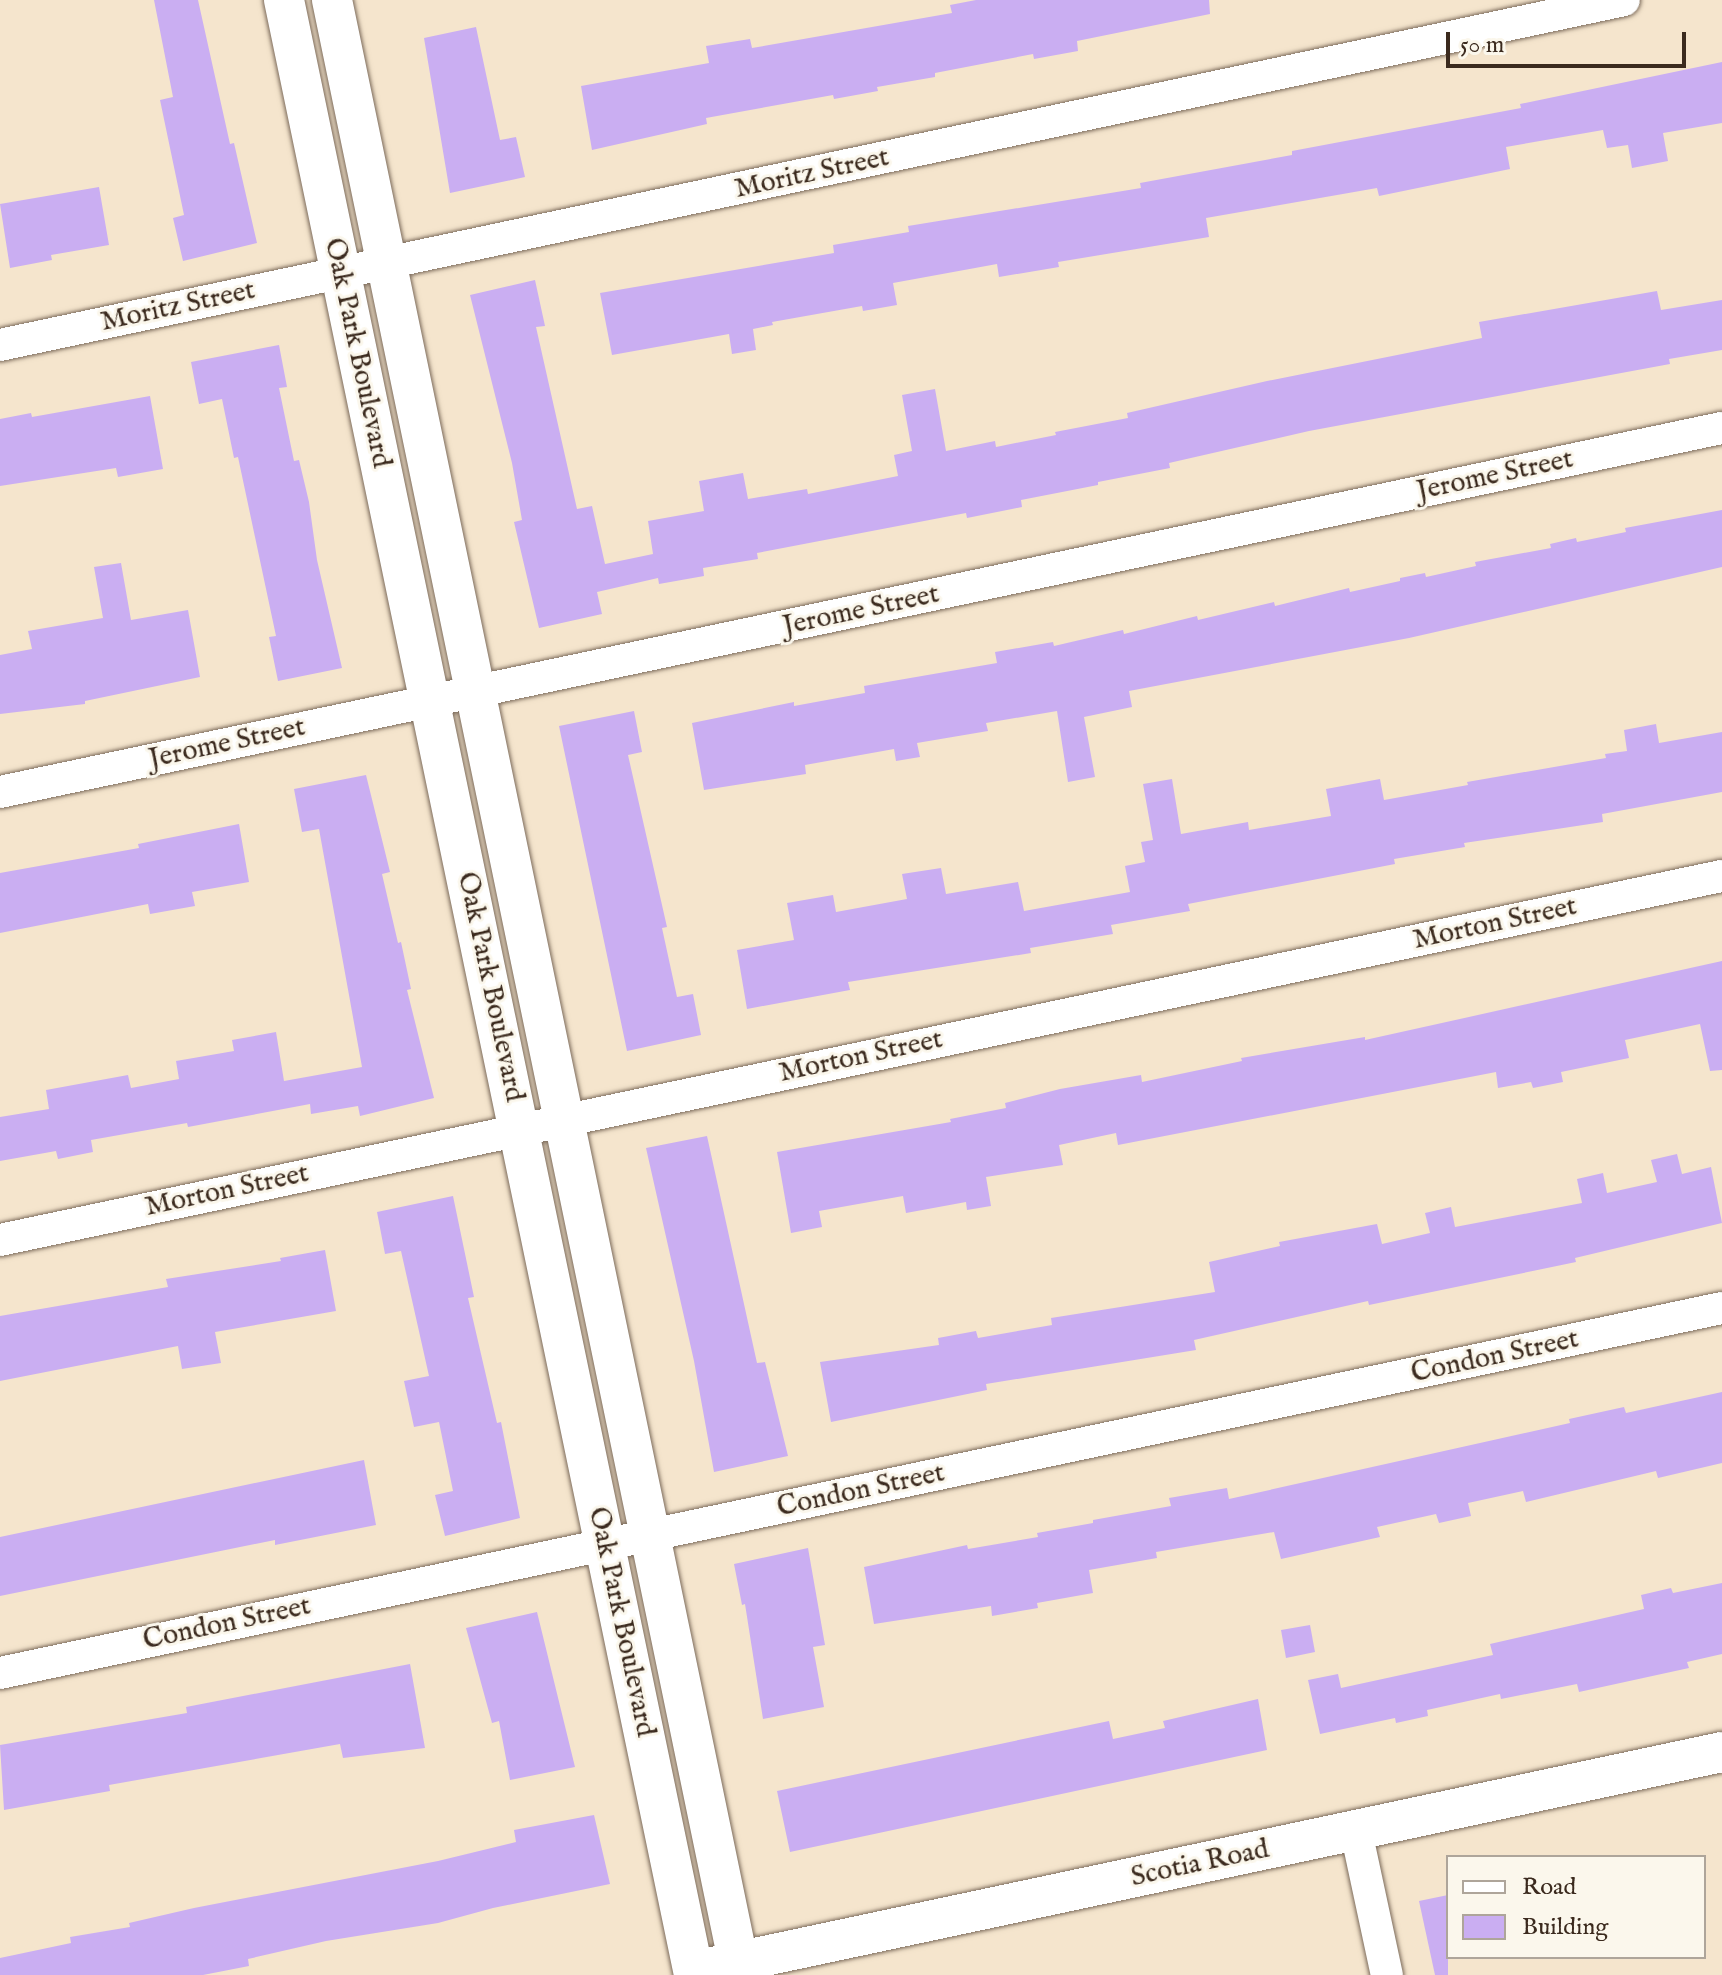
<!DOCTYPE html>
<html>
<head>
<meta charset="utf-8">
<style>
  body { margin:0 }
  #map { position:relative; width:1722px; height:1975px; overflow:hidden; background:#f5e5cd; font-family:"IM FELL English",serif }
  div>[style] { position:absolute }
  .building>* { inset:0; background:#caaef2 }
  .roads { filter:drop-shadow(0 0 2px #7c6b5b) drop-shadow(0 0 2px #7c6b5b) }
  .minor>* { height:32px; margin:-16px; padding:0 16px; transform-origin:16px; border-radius:16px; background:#fff }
  .tertiary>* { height:40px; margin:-20px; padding:0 20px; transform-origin:20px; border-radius:20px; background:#fff }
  span { translate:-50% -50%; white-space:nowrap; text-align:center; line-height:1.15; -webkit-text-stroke:6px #fbf7ec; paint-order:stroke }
  .street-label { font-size:28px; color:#3b2a1e }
  .legend { position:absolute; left:1446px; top:1855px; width:260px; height:104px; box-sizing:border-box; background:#fbf7ec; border:2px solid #aea59a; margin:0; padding:10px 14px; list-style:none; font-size:24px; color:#3b2a1e }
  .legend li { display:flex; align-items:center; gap:16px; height:40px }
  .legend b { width:40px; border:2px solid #aea59a }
  .scale { position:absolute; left:1446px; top:32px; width:240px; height:36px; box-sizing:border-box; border:4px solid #3b2a1e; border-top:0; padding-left:10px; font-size:24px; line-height:28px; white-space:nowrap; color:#3b2a1e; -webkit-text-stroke:6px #fbf7ec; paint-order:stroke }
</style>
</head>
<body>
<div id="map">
  <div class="building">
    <i style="clip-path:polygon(154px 0,198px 0,230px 144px,234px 143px,257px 243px,183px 261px,173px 218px,184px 215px,160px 100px,173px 97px)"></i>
    <i style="clip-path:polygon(976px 0,1209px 0,1210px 14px,1077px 41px,1078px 51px,1034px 59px,1033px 54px,935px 73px,935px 77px,877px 87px,878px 91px,834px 99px,833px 95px,706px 118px,707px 124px,592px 150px,581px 86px,709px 63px,706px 46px,750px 39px,752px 48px,952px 13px,950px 5px)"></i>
    <i style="clip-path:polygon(476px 27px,500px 140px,516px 137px,525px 177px,450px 193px,424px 38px)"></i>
    <i style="clip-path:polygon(1722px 62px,1722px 123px,1663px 133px,1668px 161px,1632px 168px,1628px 145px,1607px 148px,1603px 130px,1506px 147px,1510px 169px,1379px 196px,1377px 188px,1206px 218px,1209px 237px,1058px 262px,1059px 267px,999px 277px,997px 264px,893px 283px,897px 305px,863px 311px,862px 306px,772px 322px,773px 325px,753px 329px,756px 350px,732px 354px,729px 334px,612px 355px,600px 293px,834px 253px,833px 245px,909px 232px,908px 226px,1141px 188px,1140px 183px,1292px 155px,1292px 151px,1521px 108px,1520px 104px)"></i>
    <i style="clip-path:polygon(99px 187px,109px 245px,51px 255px,52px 260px,10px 268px,0 204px)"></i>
    <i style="clip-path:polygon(535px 280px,545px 326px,536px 327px,577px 509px,592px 506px,605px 564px,653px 554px,648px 521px,704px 511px,699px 481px,743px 473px,748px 499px,807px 489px,808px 494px,898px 476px,894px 455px,912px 451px,902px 395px,935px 389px,946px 451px,995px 441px,996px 447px,1056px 435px,1055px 432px,1128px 418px,1127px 413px,1267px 381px,1482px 338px,1479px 322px,1657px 291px,1661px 310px,1722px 300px,1722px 350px,1669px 359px,1670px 364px,1309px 431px,1169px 463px,1170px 468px,1098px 482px,1098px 485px,1021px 500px,1022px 507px,967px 518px,966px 513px,757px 553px,758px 559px,703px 568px,704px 576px,659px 584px,658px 578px,597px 592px,602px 614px,539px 628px,514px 522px,522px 520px,512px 463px,470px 295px)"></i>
    <i style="clip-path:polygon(279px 345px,287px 387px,279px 388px,294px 461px,299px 460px,309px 502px,317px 560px,342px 668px,278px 681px,269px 637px,276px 636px,238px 457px,234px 458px,222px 399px,199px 404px,191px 362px)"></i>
    <i style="clip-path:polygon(150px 396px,163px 469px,118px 477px,116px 468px,0 486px,0 419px,31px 413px,32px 417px)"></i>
    <i style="clip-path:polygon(1722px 510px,1722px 567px,1409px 638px,1129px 691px,1132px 707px,1084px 717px,1095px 777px,1068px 782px,1057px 711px,986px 723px,988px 731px,917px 743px,920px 757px,896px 761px,894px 749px,805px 765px,806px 774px,704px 790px,692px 723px,794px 702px,794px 706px,865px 693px,864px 686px,997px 663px,995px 652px,1053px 642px,1054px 646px,1123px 630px,1124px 634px,1197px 616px,1198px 620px,1274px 602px,1275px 606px,1349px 588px,1350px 592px,1400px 581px,1400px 578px,1425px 573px,1426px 577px,1476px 566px,1475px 562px,1551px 548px,1550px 544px,1576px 538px,1577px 542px,1626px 532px,1625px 528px)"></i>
    <i style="clip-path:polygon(121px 563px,131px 620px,188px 610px,200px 677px,85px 701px,85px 704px,0 714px,0 655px,32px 649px,28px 631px,103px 618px,94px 567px)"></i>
    <i style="clip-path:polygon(634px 711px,642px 752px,628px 755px,667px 927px,662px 928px,677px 997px,693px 994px,701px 1035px,627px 1051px,559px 726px)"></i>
    <i style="clip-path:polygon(1656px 724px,1659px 743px,1722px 732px,1722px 792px,1602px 814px,1603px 822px,1464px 843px,1465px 847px,1394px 859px,1395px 864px,1188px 904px,1190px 911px,1111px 925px,1113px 934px,1030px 948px,1031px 953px,848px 982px,850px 990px,747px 1009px,737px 950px,794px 940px,787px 903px,833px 895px,836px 912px,907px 899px,902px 874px,941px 868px,946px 894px,1018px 882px,1024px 911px,1130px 892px,1125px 866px,1145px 862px,1141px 842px,1153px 840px,1143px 784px,1172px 779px,1181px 834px,1248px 822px,1249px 830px,1331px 816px,1326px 789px,1380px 779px,1384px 800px,1468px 785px,1467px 782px,1606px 758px,1605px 754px,1627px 751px,1624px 730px)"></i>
    <i style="clip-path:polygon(366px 775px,390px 872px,382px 874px,398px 943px,401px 942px,411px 989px,407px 990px,434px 1098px,360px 1116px,358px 1106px,311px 1114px,310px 1104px,188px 1127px,187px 1123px,91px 1140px,93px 1152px,58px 1159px,56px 1151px,0 1161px,0 1117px,49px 1109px,46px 1090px,128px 1075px,131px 1088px,179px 1079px,176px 1061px,234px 1051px,232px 1040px,276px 1032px,284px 1081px,362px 1067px,319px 829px,302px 832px,294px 789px)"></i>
    <i style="clip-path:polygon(239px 824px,249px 882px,192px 892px,195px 906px,150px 914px,148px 904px,0 933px,0 873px,139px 848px,138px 844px)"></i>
    <i style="clip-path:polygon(1722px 961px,1722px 1070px,1710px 1071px,1700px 1024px,1625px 1040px,1629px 1058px,1561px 1072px,1563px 1082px,1533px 1088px,1531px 1082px,1498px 1088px,1496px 1072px,1118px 1145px,1116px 1133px,1059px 1145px,1063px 1165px,986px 1177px,991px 1206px,967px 1210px,966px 1202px,906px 1213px,903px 1196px,819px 1211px,822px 1227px,791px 1233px,777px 1152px,951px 1122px,950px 1119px,1006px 1108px,1005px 1103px,1060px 1089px,1141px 1075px,1142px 1082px,1242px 1061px,1241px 1058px,1365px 1037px,1365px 1040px)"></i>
    <i style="clip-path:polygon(707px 1136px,757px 1363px,765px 1362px,788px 1456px,714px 1472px,694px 1361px,646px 1148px)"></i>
    <i style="clip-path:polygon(1677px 1154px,1682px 1174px,1711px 1167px,1722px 1223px,1575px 1258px,1576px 1262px,1369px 1305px,1368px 1301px,1194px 1340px,1196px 1350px,986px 1384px,987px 1390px,831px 1422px,820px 1362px,939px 1345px,938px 1338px,976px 1331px,978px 1338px,1052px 1325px,1051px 1318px,1215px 1292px,1209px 1262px,1280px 1246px,1279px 1242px,1377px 1224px,1382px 1244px,1430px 1233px,1425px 1213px,1451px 1207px,1455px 1227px,1582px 1203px,1577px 1179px,1603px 1173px,1607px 1193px,1657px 1182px,1651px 1160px)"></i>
    <i style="clip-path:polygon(453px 1196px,474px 1297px,468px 1298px,497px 1423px,501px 1422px,520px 1518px,445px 1536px,435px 1495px,453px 1491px,439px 1422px,414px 1427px,404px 1381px,429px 1376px,401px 1251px,385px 1254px,377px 1212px)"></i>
    <i style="clip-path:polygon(325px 1250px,336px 1311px,215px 1332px,221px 1363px,182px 1369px,178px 1346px,0 1381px,0 1316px,168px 1287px,166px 1279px,281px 1261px,280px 1258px)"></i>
    <i style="clip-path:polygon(1722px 1392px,1722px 1463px,1658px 1478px,1656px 1471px,1526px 1502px,1523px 1491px,1468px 1503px,1471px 1516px,1439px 1523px,1436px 1514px,1377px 1527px,1380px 1537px,1281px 1559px,1274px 1532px,1156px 1552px,1157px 1558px,1089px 1570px,1093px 1593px,1037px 1603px,1038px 1608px,992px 1616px,991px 1606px,874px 1624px,864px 1567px,967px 1545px,968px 1549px,1038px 1537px,1037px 1533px,1093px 1523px,1093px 1520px,1171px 1506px,1169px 1498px,1227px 1488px,1229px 1499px,1570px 1423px,1569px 1419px,1624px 1407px,1626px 1413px)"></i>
    <i style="clip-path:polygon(364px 1460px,376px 1525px,275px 1545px,275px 1540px,0 1596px,0 1537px)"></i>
    <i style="clip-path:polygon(808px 1548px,825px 1645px,813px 1647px,824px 1707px,763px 1719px,745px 1604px,742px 1605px,734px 1564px)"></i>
    <i style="clip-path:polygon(1722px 1583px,1722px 1654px,1687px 1662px,1689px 1668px,1579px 1692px,1577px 1684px,1501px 1699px,1500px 1694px,1427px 1710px,1428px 1716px,1396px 1723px,1395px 1718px,1320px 1734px,1308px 1680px,1338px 1674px,1341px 1688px,1493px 1655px,1490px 1644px,1644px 1609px,1641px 1595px,1671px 1588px,1673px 1593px)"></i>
    <i style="clip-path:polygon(537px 1612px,575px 1767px,510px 1780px,499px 1721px,492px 1723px,466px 1628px)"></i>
    <i style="clip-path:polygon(1310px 1625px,1315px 1652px,1286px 1658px,1281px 1630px)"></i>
    <i style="clip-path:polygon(410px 1664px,425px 1748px,343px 1758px,340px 1744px,109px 1785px,110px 1791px,4px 1810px,0 1745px,187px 1713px,186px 1707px)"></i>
    <i style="clip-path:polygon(1258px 1699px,1267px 1750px,790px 1852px,777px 1791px,1109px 1721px,1113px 1739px,1165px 1728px,1163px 1721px)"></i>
    <i style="clip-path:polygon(594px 1815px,610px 1884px,493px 1908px,438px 1923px,326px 1941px,248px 1959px,249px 1966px,203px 1975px,0 1975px,0 1958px,71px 1943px,70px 1937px,130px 1927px,129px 1923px,194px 1908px,438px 1861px,516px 1842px,514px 1830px)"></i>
    <i style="clip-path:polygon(1448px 1895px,1448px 1975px,1435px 1975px,1419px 1901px)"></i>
  </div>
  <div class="roads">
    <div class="minor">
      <i style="left:0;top:345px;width:1660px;rotate:-11.99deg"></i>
      <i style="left:0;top:792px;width:1760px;rotate:-11.94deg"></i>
      <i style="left:0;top:1240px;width:1760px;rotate:-11.94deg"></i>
      <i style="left:0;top:1673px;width:1760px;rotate:-11.97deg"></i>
      <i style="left:1356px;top:1831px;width:147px;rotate:77.9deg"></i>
    </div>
    <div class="tertiary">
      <i style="left:284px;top:0;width:2017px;rotate:78.27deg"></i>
      <i style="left:332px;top:0;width:2017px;rotate:78.3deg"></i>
      <i style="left:713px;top:1967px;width:1032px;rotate:-12.03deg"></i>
    </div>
  </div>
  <div class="street-label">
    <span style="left:812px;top:174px;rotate:-12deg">Moritz Street</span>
    <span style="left:178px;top:307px;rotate:-12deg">Moritz Street</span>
    <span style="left:357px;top:353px;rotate:78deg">Oak Park Boulevard</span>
    <span style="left:1495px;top:476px;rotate:-12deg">Jerome Street</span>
    <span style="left:861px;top:611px;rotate:-12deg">Jerome Street</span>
    <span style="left:227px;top:744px;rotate:-12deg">Jerome Street</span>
    <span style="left:1495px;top:924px;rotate:-12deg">Morton Street</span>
    <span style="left:490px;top:987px;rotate:78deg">Oak Park Boulevard</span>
    <span style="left:861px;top:1057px;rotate:-12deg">Morton Street</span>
    <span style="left:227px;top:1191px;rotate:-12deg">Morton Street</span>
    <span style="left:1495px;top:1357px;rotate:-12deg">Condon Street</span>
    <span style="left:861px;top:1491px;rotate:-12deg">Condon Street</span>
    <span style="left:621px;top:1622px;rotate:78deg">Oak Park Boulevard</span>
    <span style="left:227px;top:1624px;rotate:-12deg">Condon Street</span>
    <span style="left:1200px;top:1864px;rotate:-12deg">Scotia Road</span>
  </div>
  <ul class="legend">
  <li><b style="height:10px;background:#fff"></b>Road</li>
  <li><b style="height:22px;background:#caaef2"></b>Building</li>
  </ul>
  <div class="scale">50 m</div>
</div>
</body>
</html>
